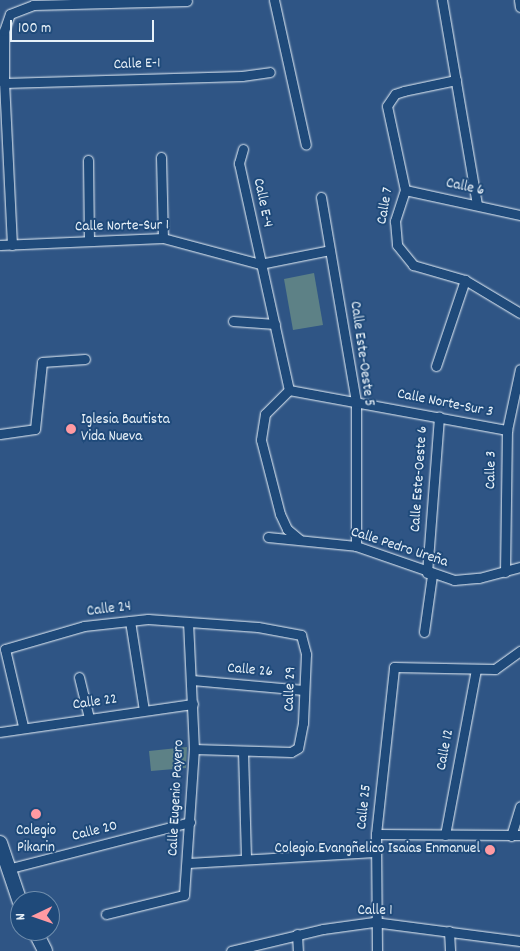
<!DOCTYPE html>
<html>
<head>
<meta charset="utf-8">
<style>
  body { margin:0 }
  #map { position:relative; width:520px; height:951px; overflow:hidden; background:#2f5585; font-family:Dekko,sans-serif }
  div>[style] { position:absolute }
  .green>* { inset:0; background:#5d8186 }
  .roads { filter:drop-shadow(0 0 1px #e8f1f8) drop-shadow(0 0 1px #e8f1f8) }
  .minor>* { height:9px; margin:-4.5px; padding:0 4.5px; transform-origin:4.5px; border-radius:4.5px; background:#1f4a7a }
  .primary>* { height:14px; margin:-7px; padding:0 7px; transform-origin:7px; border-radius:7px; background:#1f4a7a }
  .dots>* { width:14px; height:14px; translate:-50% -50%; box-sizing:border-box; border:2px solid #1f4a7a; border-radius:50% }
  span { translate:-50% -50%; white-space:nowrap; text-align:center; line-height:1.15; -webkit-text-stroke:4px #1f4a7a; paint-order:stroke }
  .street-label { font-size:15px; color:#e8f1f8 }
  .poi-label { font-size:15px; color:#e8f1f8 }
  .left { translate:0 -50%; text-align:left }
  .right { translate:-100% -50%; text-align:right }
  .north { position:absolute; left:10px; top:891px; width:50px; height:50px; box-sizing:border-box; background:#1f4a7a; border:1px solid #6f8dac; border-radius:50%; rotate:267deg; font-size:14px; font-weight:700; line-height:20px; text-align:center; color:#e8f1f8 }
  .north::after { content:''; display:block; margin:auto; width:18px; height:22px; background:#ff9aa2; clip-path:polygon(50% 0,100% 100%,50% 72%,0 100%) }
  .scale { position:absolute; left:10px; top:20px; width:144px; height:22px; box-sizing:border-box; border:2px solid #e8f1f8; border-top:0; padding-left:6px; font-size:15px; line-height:18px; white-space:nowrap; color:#e8f1f8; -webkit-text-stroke:4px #1f4a7a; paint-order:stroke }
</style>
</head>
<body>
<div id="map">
  <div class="green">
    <i style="clip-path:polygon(314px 273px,323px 325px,293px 330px,284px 279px)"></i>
    <i style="clip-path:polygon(187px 747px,186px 768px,151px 771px,149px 751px)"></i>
  </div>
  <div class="roads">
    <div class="minor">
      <i style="left:274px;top:0;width:148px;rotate:77.6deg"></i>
      <i style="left:442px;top:0;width:208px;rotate:80.3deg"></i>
      <i style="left:519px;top:0;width:7px;rotate:82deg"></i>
      <i style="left:456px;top:80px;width:53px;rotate:168.1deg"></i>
      <i style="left:404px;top:91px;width:9px;rotate:162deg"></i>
      <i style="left:395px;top:94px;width:14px;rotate:124deg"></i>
      <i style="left:387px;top:106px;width:86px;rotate:77.9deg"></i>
      <i style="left:405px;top:190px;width:33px;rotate:108deg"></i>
      <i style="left:395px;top:221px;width:24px;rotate:85deg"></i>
      <i style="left:397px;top:245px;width:26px;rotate:51deg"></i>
      <i style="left:413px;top:265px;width:54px;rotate:16.1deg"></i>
      <i style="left:465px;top:280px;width:64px;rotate:31deg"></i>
      <i style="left:4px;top:83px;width:238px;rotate:-1.7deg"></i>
      <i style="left:242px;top:76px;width:28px;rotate:-8deg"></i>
      <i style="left:243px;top:149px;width:15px;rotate:106deg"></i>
      <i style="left:239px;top:163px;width:232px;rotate:77.6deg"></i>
      <i style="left:161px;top:157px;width:81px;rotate:88.6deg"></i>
      <i style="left:88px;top:160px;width:80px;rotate:89.3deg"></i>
      <i style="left:405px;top:190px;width:118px;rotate:12.3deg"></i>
      <i style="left:321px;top:197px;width:207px;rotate:80.3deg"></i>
      <i style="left:356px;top:401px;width:145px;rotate:90deg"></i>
      <i style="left:0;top:245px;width:163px;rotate:-2.5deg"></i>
      <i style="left:163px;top:238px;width:100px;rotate:15deg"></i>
      <i style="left:260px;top:264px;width:71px;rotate:-11.3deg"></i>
      <i style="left:12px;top:245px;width:162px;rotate:-92.8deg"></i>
      <i style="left:4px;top:83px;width:52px;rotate:-90deg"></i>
      <i style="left:4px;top:31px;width:18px;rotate:-71deg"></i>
      <i style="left:10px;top:14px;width:25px;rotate:-21deg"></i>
      <i style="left:33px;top:5px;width:154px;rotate:-1.5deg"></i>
      <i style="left:233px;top:321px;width:42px;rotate:4.1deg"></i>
      <i style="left:436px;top:366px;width:91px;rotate:-71.4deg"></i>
      <i style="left:289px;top:390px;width:222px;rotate:10.4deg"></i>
      <i style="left:289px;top:390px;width:34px;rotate:135deg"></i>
      <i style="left:265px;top:414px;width:26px;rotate:99deg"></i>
      <i style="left:261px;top:440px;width:76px;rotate:75.6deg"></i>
      <i style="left:280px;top:514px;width:17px;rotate:65deg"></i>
      <i style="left:287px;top:529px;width:16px;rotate:40deg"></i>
      <i style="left:0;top:434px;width:35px;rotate:-8deg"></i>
      <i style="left:35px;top:429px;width:67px;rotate:-84deg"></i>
      <i style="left:42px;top:362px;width:43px;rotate:-4deg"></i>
      <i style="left:268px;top:537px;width:88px;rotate:5.8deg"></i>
      <i style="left:356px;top:546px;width:104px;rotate:19.1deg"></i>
      <i style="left:454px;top:580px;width:25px;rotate:-5deg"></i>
      <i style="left:479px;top:578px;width:42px;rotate:-15deg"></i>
      <i style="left:505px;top:572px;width:142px;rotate:-89.2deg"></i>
      <i style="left:507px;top:430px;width:62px;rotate:-78deg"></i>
      <i style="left:427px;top:573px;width:157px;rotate:-85.6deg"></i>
      <i style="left:130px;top:621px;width:90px;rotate:81.1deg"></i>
      <i style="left:424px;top:632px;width:58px;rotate:-82deg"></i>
      <i style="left:79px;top:677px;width:42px;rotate:76.3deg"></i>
      <i style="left:192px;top:680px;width:112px;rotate:5.1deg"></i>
      <i style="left:23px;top:726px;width:79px;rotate:-103.2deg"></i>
      <i style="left:5px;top:649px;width:82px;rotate:-16.2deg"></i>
      <i style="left:84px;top:626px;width:64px;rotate:-6.2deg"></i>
      <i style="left:148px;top:619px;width:110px;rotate:4.2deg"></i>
      <i style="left:258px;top:627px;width:44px;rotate:10.5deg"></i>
      <i style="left:301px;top:635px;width:20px;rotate:75deg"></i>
      <i style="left:306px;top:654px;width:69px;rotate:92.5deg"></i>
      <i style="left:303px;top:723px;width:25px;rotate:101deg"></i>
      <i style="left:298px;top:748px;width:8px;rotate:150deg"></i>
      <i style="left:291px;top:752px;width:97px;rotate:-178.2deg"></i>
      <i style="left:0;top:732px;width:195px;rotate:-8.3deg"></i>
      <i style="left:243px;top:751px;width:108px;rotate:88.4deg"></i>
      <i style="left:376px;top:834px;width:144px;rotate:0.4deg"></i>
      <i style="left:445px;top:835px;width:169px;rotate:-79.4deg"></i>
      <i style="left:511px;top:836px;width:31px;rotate:-73deg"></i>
      <i style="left:188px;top:863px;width:187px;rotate:-3.4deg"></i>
      <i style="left:7px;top:869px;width:189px;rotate:-14.4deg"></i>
      <i style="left:106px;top:914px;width:80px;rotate:-13.7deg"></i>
      <i style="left:184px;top:895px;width:146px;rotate:-86.1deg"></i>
      <i style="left:194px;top:749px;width:127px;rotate:-92.7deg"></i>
      <i style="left:449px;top:931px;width:20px;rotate:87deg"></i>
      <i style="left:297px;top:934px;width:17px;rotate:87deg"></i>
      <i style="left:231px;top:951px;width:95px;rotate:-13.4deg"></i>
      <i style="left:323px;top:929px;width:51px;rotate:-7.8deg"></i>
      <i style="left:374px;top:922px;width:147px;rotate:7.4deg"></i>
      <i style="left:377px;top:951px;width:117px;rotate:-90.5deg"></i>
      <i style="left:376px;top:834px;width:168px;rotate:-83.8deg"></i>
      <i style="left:394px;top:667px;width:101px;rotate:1.1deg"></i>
      <i style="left:495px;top:669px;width:31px;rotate:-36deg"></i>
    </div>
    <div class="primary">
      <i style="left:0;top:843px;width:62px;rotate:71.3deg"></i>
      <i style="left:35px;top:931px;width:22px;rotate:63deg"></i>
    </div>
  </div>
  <div class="dots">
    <i style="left:71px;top:429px;background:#ff9aa2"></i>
    <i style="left:36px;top:814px;background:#ff9aa2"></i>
    <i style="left:490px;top:850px;background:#ff9aa2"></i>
  </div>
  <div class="street-label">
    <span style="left:137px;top:65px;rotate:-2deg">Calle E-1</span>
    <span style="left:465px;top:188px;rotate:12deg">Calle 6</span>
    <span style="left:262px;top:203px;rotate:78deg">Calle E-4</span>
    <span style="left:386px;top:206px;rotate:-80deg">Calle 7</span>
    <span style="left:122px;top:227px;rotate:-1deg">Calle Norte-Sur 1</span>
    <span style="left:361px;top:354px;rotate:82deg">Calle Este-Oeste 5</span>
    <span style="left:445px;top:404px;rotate:11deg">Calle Norte-Sur 3</span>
    <span style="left:492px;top:470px;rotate:-89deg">Calle 3</span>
    <span style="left:420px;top:479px;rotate:-86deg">Calle Este-Oeste 6</span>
    <span style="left:399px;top:548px;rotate:18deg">Calle Pedro Ureña</span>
    <span style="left:109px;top:610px;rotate:-7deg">Calle 24</span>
    <span style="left:250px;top:671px;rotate:5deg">Calle 26</span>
    <span style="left:291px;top:689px;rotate:-88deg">Calle 29</span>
    <span style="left:95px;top:703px;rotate:-8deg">Calle 22</span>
    <span style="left:446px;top:750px;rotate:-79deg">Calle 12</span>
    <span style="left:177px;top:798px;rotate:-87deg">Calle Eugenio Payero</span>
    <span style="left:365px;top:807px;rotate:-84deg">Calle 25</span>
    <span style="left:95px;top:832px;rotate:-14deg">Calle 20</span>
    <span style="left:375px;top:912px">Calle 1</span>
  </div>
  <div class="poi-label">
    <span class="left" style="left:81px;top:429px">Iglesia Bautista<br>Vida Nueva</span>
    <span style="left:36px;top:840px">Colegio<br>Pikarin</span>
    <span class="right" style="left:480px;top:850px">Colegio Evangñelico Isaias Enmanuel</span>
  </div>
  <div class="north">N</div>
  <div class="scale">100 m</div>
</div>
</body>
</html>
